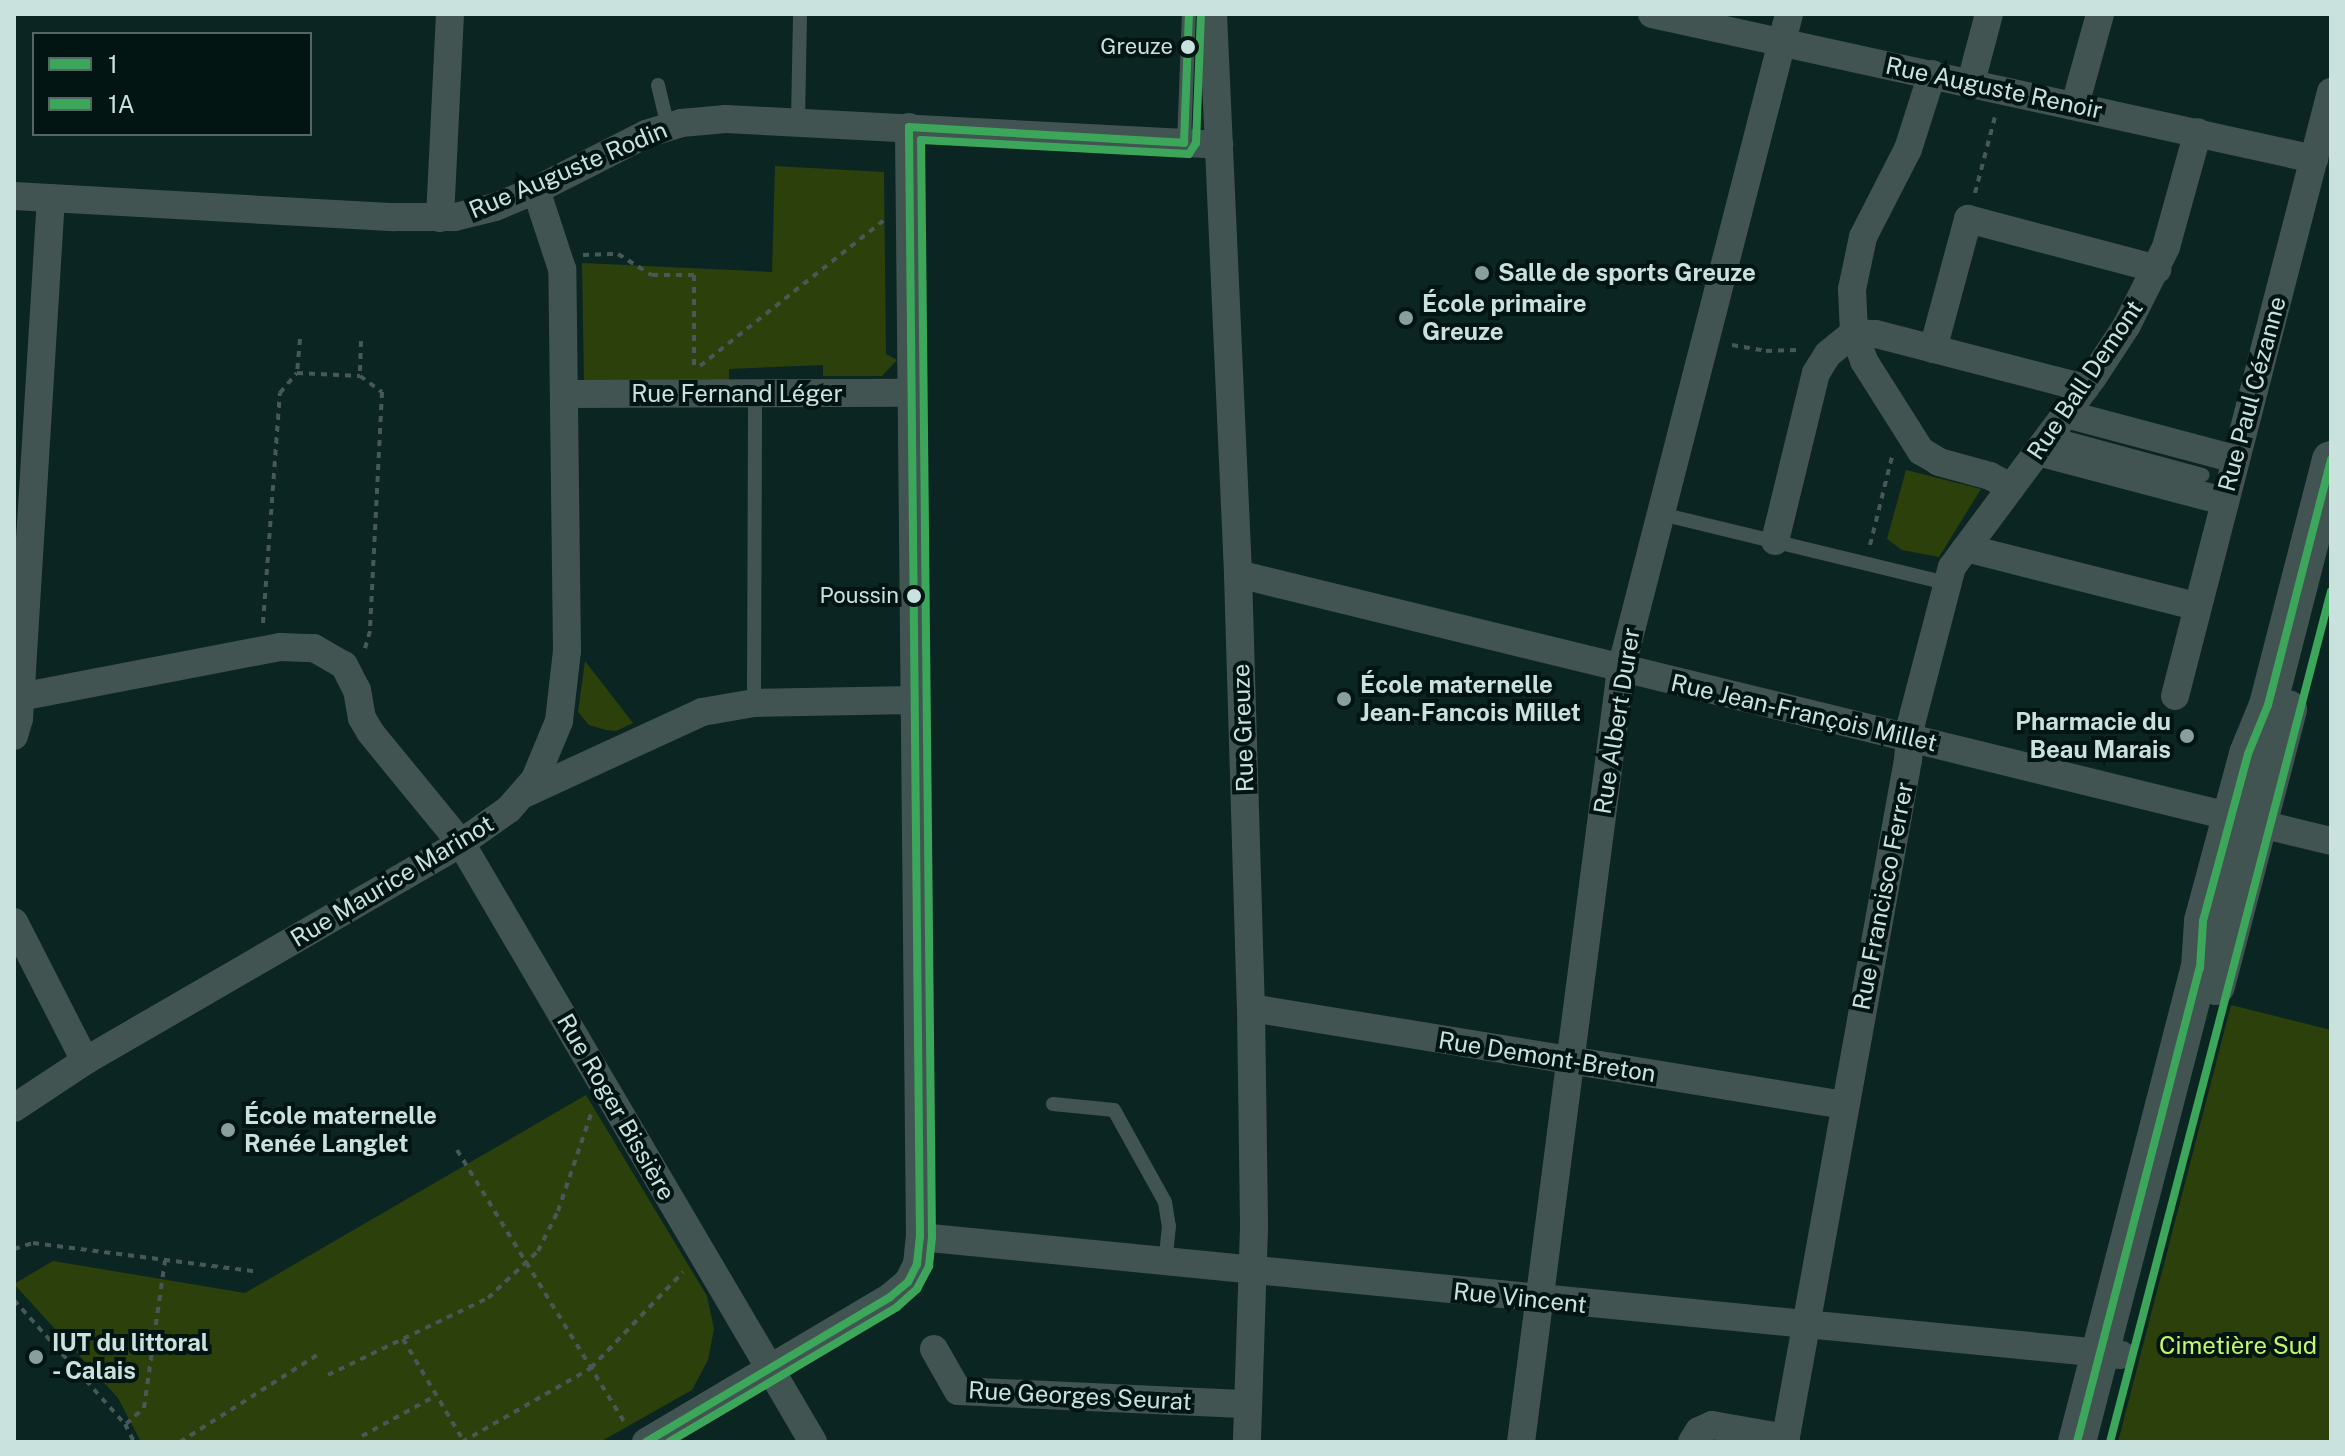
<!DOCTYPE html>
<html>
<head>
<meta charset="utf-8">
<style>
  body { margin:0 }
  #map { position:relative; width:2345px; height:1456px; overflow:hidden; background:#0b2523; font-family:"Public Sans",sans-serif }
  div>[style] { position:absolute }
  .green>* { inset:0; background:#2c400b }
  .path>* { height:4px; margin-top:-2px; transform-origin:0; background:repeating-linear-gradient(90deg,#475856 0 6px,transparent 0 12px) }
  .lane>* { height:14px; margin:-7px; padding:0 7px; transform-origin:7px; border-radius:7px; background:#425452 }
  .street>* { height:28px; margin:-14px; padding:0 14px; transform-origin:14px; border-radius:14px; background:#425452 }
  .secondary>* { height:38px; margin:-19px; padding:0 19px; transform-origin:19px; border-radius:19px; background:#425452 }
  .bus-1>* { height:8px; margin:-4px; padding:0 4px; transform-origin:4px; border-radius:4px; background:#3ca75b }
  .bus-2>* { height:8px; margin:-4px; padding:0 4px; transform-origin:4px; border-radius:4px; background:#3ca75b }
  .dots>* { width:22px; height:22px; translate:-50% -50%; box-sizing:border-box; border:4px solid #031513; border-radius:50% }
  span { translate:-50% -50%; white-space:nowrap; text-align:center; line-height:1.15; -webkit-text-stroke:8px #031513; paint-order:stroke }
  .bus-label { font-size:22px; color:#cae2de }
  .right { translate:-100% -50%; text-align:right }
  .street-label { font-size:24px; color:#cae2de }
  .poi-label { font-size:24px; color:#cae2de; font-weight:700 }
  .left { translate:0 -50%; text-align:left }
  .park-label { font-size:24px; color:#c4f867 }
  .frame { position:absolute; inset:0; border:16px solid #cae2de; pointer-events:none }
  .legend { position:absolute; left:32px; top:32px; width:280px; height:104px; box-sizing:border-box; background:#031513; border:2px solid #536764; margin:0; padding:10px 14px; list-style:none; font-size:24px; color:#cae2de }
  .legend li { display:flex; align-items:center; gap:16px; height:40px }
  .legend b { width:40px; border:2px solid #536764 }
</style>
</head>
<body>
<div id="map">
  <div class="green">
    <i style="clip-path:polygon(775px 166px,884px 172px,886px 354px,897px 360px,882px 376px,823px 376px,823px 365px,729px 369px,729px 383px,584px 381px,582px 263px,772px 272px)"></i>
    <i style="clip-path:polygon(1906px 470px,1981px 489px,1939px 557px,1902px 550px,1887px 539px)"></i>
    <i style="clip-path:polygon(585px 661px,633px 723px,616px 731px,606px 730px,589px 725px,578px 712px)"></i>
    <i style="clip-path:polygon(2231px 1005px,2331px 1030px,2331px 1442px,2118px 1442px)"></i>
    <i style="clip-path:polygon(586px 1095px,707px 1296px,714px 1329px,708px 1360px,692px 1390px,600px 1442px,141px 1442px,118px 1398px,14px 1284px,53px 1261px,245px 1293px)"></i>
  </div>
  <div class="path">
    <i style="left:1975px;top:193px;width:79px;rotate:-75.3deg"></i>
    <i style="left:583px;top:255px;width:35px;rotate:-2deg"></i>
    <i style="left:618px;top:254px;width:40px;rotate:32deg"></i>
    <i style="left:652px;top:275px;width:42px"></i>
    <i style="left:694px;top:275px;width:94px;rotate:90deg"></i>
    <i style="left:300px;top:339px;width:34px;rotate:95deg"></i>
    <i style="left:297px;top:373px;width:63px;rotate:2.7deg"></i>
    <i style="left:361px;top:341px;width:35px;rotate:92deg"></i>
    <i style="left:360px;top:376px;width:27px;rotate:36deg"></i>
    <i style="left:382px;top:392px;width:239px;rotate:92.9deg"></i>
    <i style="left:370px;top:631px;width:19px;rotate:106deg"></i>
    <i style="left:1732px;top:345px;width:35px;rotate:10deg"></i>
    <i style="left:1766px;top:351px;width:32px;rotate:-2deg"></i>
    <i style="left:700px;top:366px;width:235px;rotate:-38.4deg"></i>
    <i style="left:1870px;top:545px;width:95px;rotate:-76deg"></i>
    <i style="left:263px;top:623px;width:231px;rotate:-85.8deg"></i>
    <i style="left:280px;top:393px;width:26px;rotate:-50deg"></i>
    <i style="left:457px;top:1150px;width:324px;rotate:58.4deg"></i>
    <i style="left:14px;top:1249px;width:20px;rotate:-18deg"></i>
    <i style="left:33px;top:1243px;width:227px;rotate:7.3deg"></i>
    <i style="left:14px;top:1300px;width:166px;rotate:48.2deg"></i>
    <i style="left:125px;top:1424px;width:20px;rotate:63deg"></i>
    <i style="left:403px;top:1339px;width:117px;rotate:59.3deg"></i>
    <i style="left:328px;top:1375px;width:178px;rotate:-25.7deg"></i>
    <i style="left:488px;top:1298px;width:69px;rotate:-43.2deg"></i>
    <i style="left:538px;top:1251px;width:45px;rotate:-63.4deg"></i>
    <i style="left:558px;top:1211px;width:102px;rotate:-71.2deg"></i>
    <i style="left:126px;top:1424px;width:24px;rotate:-42deg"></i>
    <i style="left:144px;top:1408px;width:149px;rotate:-81.9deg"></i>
    <i style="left:362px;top:1436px;width:83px;rotate:-28.7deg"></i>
    <i style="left:180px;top:1442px;width:162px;rotate:-32.4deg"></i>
    <i style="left:462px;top:1442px;width:149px;rotate:-29.8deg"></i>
    <i style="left:591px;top:1368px;width:133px;rotate:-46.2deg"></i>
  </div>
  <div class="lane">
    <i style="left:658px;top:85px;width:43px;rotate:76.6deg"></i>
    <i style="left:798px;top:120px;width:106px;rotate:-88.9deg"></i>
    <i style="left:1184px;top:143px;width:129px;rotate:-87.8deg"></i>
    <i style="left:2051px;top:434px;width:157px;rotate:15.1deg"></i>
    <i style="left:1661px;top:514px;width:294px;rotate:13.6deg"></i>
    <i style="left:754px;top:703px;width:309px;rotate:-89.8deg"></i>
    <i style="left:1053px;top:1104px;width:61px;rotate:5.6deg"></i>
    <i style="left:1114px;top:1110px;width:105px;rotate:61deg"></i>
    <i style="left:1165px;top:1202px;width:24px;rotate:81deg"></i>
    <i style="left:1169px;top:1226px;width:37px;rotate:96deg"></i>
  </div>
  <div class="street">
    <i style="left:1213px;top:14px;width:561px;rotate:87.44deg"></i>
    <i style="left:1238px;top:574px;width:434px;rotate:88.3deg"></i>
    <i style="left:1251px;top:1008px;width:220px;rotate:89.2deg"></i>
    <i style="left:1254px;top:1228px;width:214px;rotate:91.9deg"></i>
    <i style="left:1652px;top:14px;width:678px;rotate:12.35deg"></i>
    <i style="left:1932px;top:74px;width:79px;rotate:107.7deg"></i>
    <i style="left:1908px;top:149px;width:99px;rotate:117.1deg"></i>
    <i style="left:1863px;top:237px;width:53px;rotate:101.9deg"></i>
    <i style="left:1852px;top:289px;width:44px;rotate:87.4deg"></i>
    <i style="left:1854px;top:333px;width:30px;rotate:70deg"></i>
    <i style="left:1864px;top:361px;width:107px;rotate:57.7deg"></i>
    <i style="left:1921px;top:451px;width:21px;rotate:31deg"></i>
    <i style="left:1939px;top:462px;width:53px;rotate:15.4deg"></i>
    <i style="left:1990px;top:476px;width:24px;rotate:28deg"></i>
    <i style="left:1971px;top:82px;width:70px;rotate:-75.2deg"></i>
    <i style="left:2075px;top:105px;width:94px;rotate:-74.6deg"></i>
    <i style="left:14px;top:196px;width:381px;rotate:3.2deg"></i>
    <i style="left:394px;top:217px;width:61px"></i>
    <i style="left:455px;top:217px;width:41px;rotate:-14deg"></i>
    <i style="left:495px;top:207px;width:44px;rotate:-22.5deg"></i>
    <i style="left:536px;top:190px;width:123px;rotate:-27deg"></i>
    <i style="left:646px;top:134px;width:37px;rotate:-17deg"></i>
    <i style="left:681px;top:123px;width:45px;rotate:-5.1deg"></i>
    <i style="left:726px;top:119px;width:494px;rotate:3deg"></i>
    <i style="left:440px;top:218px;width:204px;rotate:-87.2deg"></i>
    <i style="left:1933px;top:349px;width:135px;rotate:-74.9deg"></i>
    <i style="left:1968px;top:219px;width:196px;rotate:14.8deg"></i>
    <i style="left:564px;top:394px;width:347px;rotate:-0.2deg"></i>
    <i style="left:2066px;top:414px;width:175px;rotate:14.9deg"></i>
    <i style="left:2038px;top:452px;width:192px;rotate:14.8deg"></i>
    <i style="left:1775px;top:541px;width:173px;rotate:-76.3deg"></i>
    <i style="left:1816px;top:373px;width:22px;rotate:-58deg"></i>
    <i style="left:1828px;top:354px;width:33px;rotate:-39deg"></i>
    <i style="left:1854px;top:333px;width:22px;rotate:3deg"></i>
    <i style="left:1876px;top:334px;width:216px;rotate:14.5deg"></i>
    <i style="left:1966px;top:548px;width:237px;rotate:14.2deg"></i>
    <i style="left:1238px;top:574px;width:1125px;rotate:13.73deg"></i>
    <i style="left:2175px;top:696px;width:624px;rotate:-75.52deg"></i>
    <i style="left:20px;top:697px;width:265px;rotate:-10.9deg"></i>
    <i style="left:280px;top:647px;width:34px;rotate:2deg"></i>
    <i style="left:314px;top:648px;width:34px;rotate:30deg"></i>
    <i style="left:344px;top:665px;width:28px;rotate:63deg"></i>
    <i style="left:357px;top:690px;width:28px;rotate:80deg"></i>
    <i style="left:362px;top:718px;width:16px;rotate:60deg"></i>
    <i style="left:370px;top:732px;width:144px;rotate:50.7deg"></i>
    <i style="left:461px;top:843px;width:695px;rotate:59.56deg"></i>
    <i style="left:14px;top:736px;width:18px;rotate:-74deg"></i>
    <i style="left:19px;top:719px;width:522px;rotate:-86.49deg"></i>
    <i style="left:526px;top:793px;width:194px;rotate:-24.7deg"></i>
    <i style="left:702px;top:712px;width:53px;rotate:-9.8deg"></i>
    <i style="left:754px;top:703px;width:159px;rotate:-1.1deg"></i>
    <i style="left:14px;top:922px;width:156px;rotate:62.9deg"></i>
    <i style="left:1251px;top:1008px;width:601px;rotate:9.29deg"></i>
    <i style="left:14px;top:1108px;width:85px;rotate:-33.5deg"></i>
    <i style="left:85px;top:1061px;width:435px;rotate:-30.1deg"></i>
    <i style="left:461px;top:843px;width:59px;rotate:-35.3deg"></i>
    <i style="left:509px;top:809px;width:40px;rotate:-49deg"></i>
    <i style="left:535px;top:779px;width:63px;rotate:-67.5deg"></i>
    <i style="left:559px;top:721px;width:70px;rotate:-83.5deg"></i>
    <i style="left:567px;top:651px;width:382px;rotate:-90.7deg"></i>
    <i style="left:562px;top:269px;width:83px;rotate:-108.2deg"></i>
    <i style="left:920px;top:1237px;width:1207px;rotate:5.61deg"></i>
    <i style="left:934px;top:1349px;width:48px;rotate:60.3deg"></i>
    <i style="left:958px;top:1391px;width:290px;rotate:2.6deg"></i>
    <i style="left:646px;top:1442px;width:284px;rotate:-30.7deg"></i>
    <i style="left:890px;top:1297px;width:23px;rotate:-40deg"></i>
    <i style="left:908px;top:1282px;width:20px;rotate:-63deg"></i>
    <i style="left:917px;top:1264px;width:27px;rotate:-84deg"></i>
    <i style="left:920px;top:1237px;width:1110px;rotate:-90.57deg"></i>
    <i style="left:1521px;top:1442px;width:779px;rotate:-82.63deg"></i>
    <i style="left:1621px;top:669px;width:676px;rotate:-75.61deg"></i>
    <i style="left:1692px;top:1442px;width:13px;rotate:-58deg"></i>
    <i style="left:1699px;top:1431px;width:14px;rotate:-25deg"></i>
    <i style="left:1712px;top:1425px;width:75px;rotate:10deg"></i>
    <i style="left:1785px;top:1442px;width:693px;rotate:-79.78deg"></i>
    <i style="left:1908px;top:760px;width:36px;rotate:-85deg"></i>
    <i style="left:1911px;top:724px;width:162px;rotate:-75.4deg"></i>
    <i style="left:1952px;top:567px;width:237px;rotate:-53.4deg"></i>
    <i style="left:2093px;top:377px;width:62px;rotate:-56.8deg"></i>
    <i style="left:2127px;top:325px;width:87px;rotate:-63.4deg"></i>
    <i style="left:2166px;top:247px;width:119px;rotate:-74.5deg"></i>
  </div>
  <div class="secondary">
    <i style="left:2216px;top:986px;width:286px;rotate:-75.4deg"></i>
    <i style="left:2077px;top:1442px;width:490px;rotate:-75.5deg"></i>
    <i style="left:2200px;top:968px;width:47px;rotate:-86.3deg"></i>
    <i style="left:2203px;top:921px;width:173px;rotate:-74.9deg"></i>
    <i style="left:2248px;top:754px;width:53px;rotate:-67.8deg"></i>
    <i style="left:2268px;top:705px;width:253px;rotate:-75.6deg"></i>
  </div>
  <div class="bus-1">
    <i style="left:646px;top:1442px;width:284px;rotate:-30.7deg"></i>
    <i style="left:890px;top:1297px;width:23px;rotate:-40deg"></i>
    <i style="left:908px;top:1282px;width:20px;rotate:-63deg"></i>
    <i style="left:917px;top:1264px;width:27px;rotate:-84deg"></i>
    <i style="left:920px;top:1237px;width:1110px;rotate:-90.57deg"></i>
    <i style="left:909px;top:127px;width:275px;rotate:3.3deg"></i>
    <i style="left:1184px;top:143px;width:129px;rotate:-87.8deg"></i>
    <i style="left:2077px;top:1442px;width:490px;rotate:-75.5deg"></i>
    <i style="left:2200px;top:968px;width:47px;rotate:-86.3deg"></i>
    <i style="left:2203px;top:921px;width:173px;rotate:-74.9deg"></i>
    <i style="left:2248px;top:754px;width:53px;rotate:-67.8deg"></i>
    <i style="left:2268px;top:705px;width:253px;rotate:-75.6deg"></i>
  </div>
  <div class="bus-2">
    <i style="left:669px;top:1442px;width:265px;rotate:-30.6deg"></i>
    <i style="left:897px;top:1307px;width:27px;rotate:-42deg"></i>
    <i style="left:917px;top:1289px;width:26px;rotate:-62deg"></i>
    <i style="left:929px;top:1266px;width:29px;rotate:-84deg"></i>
    <i style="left:932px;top:1237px;width:1097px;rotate:-90.57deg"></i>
    <i style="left:921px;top:140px;width:268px;rotate:3deg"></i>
    <i style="left:1189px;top:154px;width:13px;rotate:-58deg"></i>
    <i style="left:1196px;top:143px;width:129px;rotate:-87.8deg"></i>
    <i style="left:2110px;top:1442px;width:879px;rotate:-75.44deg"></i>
  </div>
  <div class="dots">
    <i style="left:1188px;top:47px;background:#cae2de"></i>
    <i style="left:1482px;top:273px;background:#87a09d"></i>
    <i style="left:1406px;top:318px;background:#87a09d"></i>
    <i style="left:914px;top:596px;background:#cae2de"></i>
    <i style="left:1344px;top:699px;background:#87a09d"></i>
    <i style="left:2187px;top:736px;background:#87a09d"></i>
    <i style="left:228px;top:1130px;background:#87a09d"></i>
    <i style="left:36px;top:1357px;background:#87a09d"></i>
  </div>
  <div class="bus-label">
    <span class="right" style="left:1173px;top:47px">Greuze</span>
    <span class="right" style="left:899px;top:596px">Poussin</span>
  </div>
  <div class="street-label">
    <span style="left:1994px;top:88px;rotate:12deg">Rue Auguste Renoir</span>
    <span style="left:568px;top:170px;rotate:-23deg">Rue Auguste Rodin</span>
    <span style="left:2085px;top:380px;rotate:-56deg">Rue Ball Demont</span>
    <span style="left:737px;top:394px">Rue Fernand Léger</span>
    <span style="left:2252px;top:394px;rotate:-75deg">Rue Paul Cézanne</span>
    <span style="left:1804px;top:713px;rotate:13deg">Rue Jean-François Millet</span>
    <span style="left:1617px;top:721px;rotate:-81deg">Rue Albert Durer</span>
    <span style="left:1243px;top:728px;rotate:-92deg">Rue Greuze</span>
    <span style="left:392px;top:881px;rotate:-31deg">Rue Maurice Marinot</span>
    <span style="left:1883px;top:896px;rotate:-79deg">Rue Francisco Ferrer</span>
    <span style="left:1547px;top:1057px;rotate:9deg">Rue Demont-Breton</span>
    <span style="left:616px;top:1107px;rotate:60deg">Rue Roger Bissière</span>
    <span style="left:1520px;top:1298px;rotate:6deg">Rue Vincent</span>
    <span style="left:1080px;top:1396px;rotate:3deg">Rue Georges Seurat</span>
  </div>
  <div class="poi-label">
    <span class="left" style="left:1498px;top:273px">Salle de sports Greuze</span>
    <span class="left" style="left:1422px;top:318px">École primaire<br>Greuze</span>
    <span class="left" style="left:1360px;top:699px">École maternelle<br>Jean-Fancois Millet</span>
    <span class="right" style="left:2171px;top:736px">Pharmacie du<br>Beau Marais</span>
    <span class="left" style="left:244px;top:1130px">École maternelle<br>Renée Langlet</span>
    <span class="left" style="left:52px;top:1357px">IUT du littoral<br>- Calais</span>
  </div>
  <div class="park-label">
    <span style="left:2238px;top:1346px">Cimetière Sud</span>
  </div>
  <div class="frame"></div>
  <ul class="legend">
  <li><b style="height:10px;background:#3ca75b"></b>1</li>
  <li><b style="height:10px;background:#3ca75b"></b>1A</li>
  </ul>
</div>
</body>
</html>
